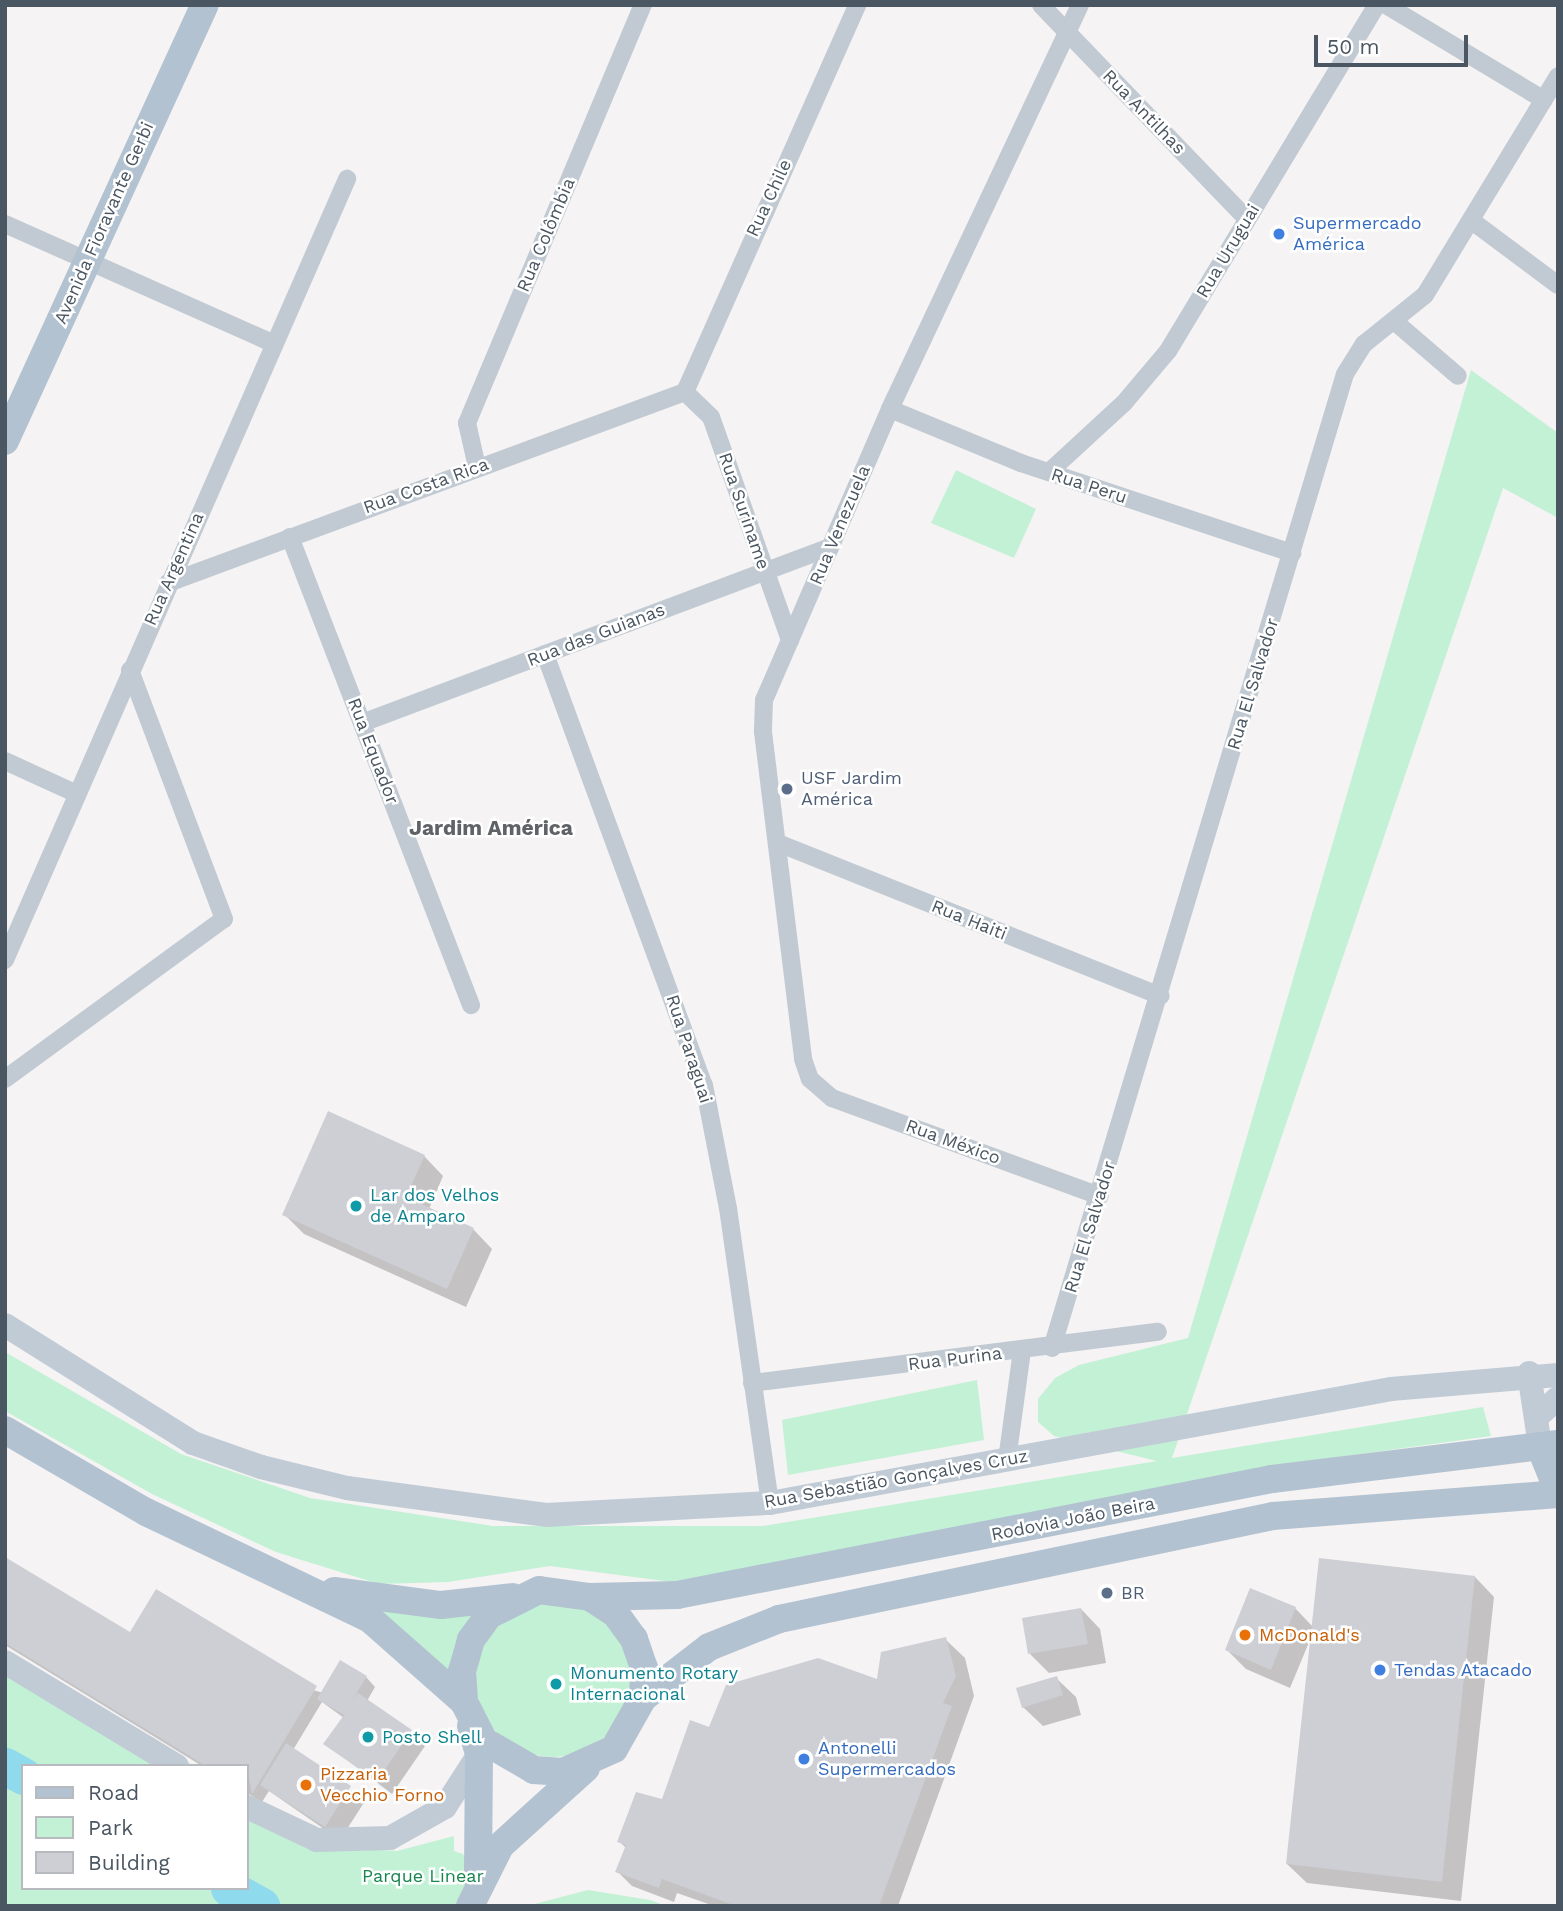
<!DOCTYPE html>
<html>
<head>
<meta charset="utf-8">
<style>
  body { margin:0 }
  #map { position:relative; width:1563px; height:1911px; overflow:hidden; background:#f5f3f3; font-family:"Work Sans",sans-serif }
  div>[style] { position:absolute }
  .green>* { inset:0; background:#c3f1d5 }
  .round { border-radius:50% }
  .shadow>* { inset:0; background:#0003 }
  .river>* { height:37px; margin:-18.5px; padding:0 18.5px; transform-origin:18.5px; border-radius:18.5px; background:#90daee }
  .building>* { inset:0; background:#cdcfd5 }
  .street>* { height:18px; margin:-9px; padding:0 9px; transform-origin:9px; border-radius:9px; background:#c1cad2 }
  .secondary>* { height:24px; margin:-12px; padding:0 12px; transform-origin:12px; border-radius:12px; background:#c1cbd6 }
  .primary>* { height:28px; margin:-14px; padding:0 14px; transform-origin:14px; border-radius:14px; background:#b3c2d1 }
  .dots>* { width:19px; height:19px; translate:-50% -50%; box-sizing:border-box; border:4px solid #fff; border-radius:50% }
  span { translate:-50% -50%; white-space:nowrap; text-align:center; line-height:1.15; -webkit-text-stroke:5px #fff; paint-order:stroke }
  .street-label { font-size:18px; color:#4a5661 }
  .shop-label { font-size:18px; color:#366cbe }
  .left { translate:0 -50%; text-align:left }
  .service-label { font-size:18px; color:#4e5e75 }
  .culture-label { font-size:18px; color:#0d838f }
  .food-label { font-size:18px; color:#c56008 }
  .park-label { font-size:18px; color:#17864f }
  .quarter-label { font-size:21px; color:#5f6368; font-weight:700 }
  .frame { position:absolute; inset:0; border:7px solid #4a5661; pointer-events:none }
  .legend { position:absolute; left:21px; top:1764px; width:228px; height:126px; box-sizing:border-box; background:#fff; border:2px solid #b7bbc0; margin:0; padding:9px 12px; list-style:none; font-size:21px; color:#4a5661 }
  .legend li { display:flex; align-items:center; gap:14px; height:35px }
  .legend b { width:35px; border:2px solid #b7bbc0 }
  .scale { position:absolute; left:1314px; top:35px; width:154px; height:32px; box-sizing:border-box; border:4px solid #4a5661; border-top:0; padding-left:9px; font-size:21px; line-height:24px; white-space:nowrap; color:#4a5661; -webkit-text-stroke:5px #fff; paint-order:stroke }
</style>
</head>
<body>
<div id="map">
  <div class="green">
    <i style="clip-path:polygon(1471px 370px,1558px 433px,1558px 518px,1503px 488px,1172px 1458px,1483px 1407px,1491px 1436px,1324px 1459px,672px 1582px,550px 1566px,448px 1582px,379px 1584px,276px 1552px,152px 1494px,5px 1411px,5px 1352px,181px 1454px,310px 1498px,493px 1526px,763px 1526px,1157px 1461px,1054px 1436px,1038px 1422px,1038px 1399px,1055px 1378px,1079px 1365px,1188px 1338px)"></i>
    <i style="clip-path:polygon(956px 470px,1036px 509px,1014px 558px,931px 523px)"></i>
    <i style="clip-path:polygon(977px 1380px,984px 1440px,788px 1475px,782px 1420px)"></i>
    <i style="clip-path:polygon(343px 1599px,477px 1610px,454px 1675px)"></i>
    <i class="round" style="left:476px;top:1603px;width:154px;height:154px"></i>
    <i style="clip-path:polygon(5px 1653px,194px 1766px,23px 1766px,23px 1888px,247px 1888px,247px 1797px,364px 1849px,397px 1851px,454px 1836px,454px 1851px,463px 1854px,479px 1884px,475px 1906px,5px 1906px)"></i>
    <i style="clip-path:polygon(588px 1890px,650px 1900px,666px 1906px,527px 1906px)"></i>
  </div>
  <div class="shadow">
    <i style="clip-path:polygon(424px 1156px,443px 1176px,429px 1209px,473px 1229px,492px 1249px,466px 1307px,304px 1234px,284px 1214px)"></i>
    <i style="clip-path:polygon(5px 1559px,131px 1634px,323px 1693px,366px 1677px,375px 1687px,367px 1701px,425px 1746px,392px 1794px,326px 1744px,344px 1718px,322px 1702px,293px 1750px,365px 1801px,340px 1840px,269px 1791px,262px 1802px,247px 1793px,247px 1766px,202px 1766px,5px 1645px)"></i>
    <i style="clip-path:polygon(1475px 1577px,1494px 1597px,1461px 1901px,1307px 1883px,1287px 1864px,1312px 1635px,1290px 1688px,1246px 1669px,1227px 1650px,1295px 1608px,1313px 1627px)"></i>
    <i style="clip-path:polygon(1081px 1609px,1100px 1629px,1106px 1663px,1049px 1673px,1030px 1654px)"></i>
    <i style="clip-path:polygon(945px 1639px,965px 1658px,974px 1696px,898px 1906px,714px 1906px,677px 1893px,674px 1902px,632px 1886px,617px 1871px,626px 1848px,619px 1841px,663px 1801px,710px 1729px,884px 1684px)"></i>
    <i style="clip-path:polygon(1056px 1678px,1076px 1697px,1081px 1715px,1043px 1726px,1023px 1707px)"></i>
  </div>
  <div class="river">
    <i style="left:5px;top:1766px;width:21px;rotate:29deg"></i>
    <i style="left:229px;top:1888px;width:37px;rotate:29deg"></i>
  </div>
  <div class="building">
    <i style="clip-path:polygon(328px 1111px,425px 1155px,406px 1197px,474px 1228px,447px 1289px,282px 1215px)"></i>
    <i style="clip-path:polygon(5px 1557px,130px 1632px,156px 1589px,317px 1686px,252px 1794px,247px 1766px,206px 1766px,5px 1643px)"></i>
    <i style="clip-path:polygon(1319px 1558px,1475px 1576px,1442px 1882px,1286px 1864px)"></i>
    <i style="clip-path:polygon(1250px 1588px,1296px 1607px,1271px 1670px,1225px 1650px)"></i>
    <i style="clip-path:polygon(1081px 1608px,1088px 1644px,1028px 1654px,1022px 1618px)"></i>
    <i style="clip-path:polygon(946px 1637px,956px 1676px,943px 1703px,952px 1706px,879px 1906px,736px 1906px,662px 1879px,659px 1888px,615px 1872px,626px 1845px,617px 1842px,636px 1792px,662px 1799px,690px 1720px,709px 1727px,726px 1685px,818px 1658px,877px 1679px,881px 1652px)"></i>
    <i style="clip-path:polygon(340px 1660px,367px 1676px,352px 1701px,358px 1693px,412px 1730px,377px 1781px,323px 1744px,344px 1715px,317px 1699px)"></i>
    <i style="clip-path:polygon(1057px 1676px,1063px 1695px,1022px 1708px,1016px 1688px)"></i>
    <i style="clip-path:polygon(286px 1743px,351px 1786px,325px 1827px,260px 1785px)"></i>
  </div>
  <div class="street">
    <i style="left:1041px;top:5px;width:297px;rotate:46.1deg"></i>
    <i style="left:1080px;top:5px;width:446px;rotate:115.2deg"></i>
    <i style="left:890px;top:409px;width:317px;rotate:113.4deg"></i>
    <i style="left:764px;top:700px;width:32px;rotate:92deg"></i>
    <i style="left:763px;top:732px;width:329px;rotate:83deg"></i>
    <i style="left:803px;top:1059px;width:21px;rotate:71deg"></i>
    <i style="left:810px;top:1079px;width:29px;rotate:41deg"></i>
    <i style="left:832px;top:1098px;width:285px;rotate:20.1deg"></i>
    <i style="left:1386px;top:5px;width:184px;rotate:31deg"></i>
    <i style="left:1472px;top:221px;width:107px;rotate:36.7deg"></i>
    <i style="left:5px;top:224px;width:295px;rotate:24deg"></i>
    <i style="left:1394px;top:321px;width:84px;rotate:40.7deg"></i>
    <i style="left:685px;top:392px;width:424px;rotate:-66deg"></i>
    <i style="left:685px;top:392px;width:36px;rotate:44deg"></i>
    <i style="left:711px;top:417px;width:237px;rotate:70.5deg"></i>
    <i style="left:890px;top:409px;width:142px;rotate:22.4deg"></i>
    <i style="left:1021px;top:463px;width:286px;rotate:18.4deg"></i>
    <i style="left:477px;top:467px;width:45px;rotate:-102.8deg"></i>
    <i style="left:467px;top:423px;width:454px;rotate:-67.2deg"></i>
    <i style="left:1049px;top:472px;width:102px;rotate:-42.6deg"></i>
    <i style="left:1124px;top:403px;width:68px;rotate:-49.8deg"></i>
    <i style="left:1168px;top:351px;width:404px;rotate:-58.9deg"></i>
    <i style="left:290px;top:537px;width:502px;rotate:68.86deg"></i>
    <i style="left:168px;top:583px;width:551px;rotate:-20.28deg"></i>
    <i style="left:545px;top:654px;width:459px;rotate:69.8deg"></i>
    <i style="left:704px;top:1085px;width:125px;rotate:79deg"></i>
    <i style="left:728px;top:1208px;width:298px;rotate:81.9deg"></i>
    <i style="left:362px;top:723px;width:500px;rotate:-20.6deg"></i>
    <i style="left:5px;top:761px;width:79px;rotate:24.6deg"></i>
    <i style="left:778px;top:843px;width:412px;rotate:21.8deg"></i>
    <i style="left:5px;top:960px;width:853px;rotate:-66.35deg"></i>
    <i style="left:5px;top:1079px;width:271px;rotate:-36.2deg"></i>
    <i style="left:224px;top:919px;width:266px;rotate:-110.7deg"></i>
    <i style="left:1052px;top:1348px;width:1017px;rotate:-73.26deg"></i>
    <i style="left:1345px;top:374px;width:36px;rotate:-58deg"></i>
    <i style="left:1364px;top:344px;width:78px;rotate:-38.8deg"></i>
    <i style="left:1425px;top:295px;width:256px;rotate:-58.7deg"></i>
    <i style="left:752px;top:1383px;width:409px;rotate:-7.2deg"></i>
    <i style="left:1007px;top:1460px;width:110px;rotate:-82.2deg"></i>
  </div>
  <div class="secondary">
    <i style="left:5px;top:1325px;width:222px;rotate:32.1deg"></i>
    <i style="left:193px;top:1443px;width:72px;rotate:19.4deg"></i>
    <i style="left:261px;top:1467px;width:89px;rotate:13.7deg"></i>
    <i style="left:347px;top:1488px;width:201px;rotate:7.7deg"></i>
    <i style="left:546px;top:1515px;width:224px;rotate:-3.1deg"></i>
    <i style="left:770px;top:1503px;width:631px;rotate:-10.4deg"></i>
    <i style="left:1391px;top:1389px;width:168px;rotate:-4.8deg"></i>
    <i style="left:1529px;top:1373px;width:74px;rotate:81.4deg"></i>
    <i style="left:1539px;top:1415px;width:25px;rotate:-42deg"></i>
    <i style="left:5px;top:1662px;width:201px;rotate:31.2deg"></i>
    <i style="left:247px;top:1807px;width:77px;rotate:25.2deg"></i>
    <i style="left:317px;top:1840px;width:73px;rotate:-1.6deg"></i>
    <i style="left:390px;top:1838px;width:63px;rotate:-29.4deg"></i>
    <i style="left:445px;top:1807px;width:63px;rotate:-57.3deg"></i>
  </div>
  <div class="primary">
    <i style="left:5px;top:441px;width:480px;rotate:-65.4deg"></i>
    <i style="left:5px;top:1430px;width:163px;rotate:30.2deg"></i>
    <i style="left:146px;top:1512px;width:248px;rotate:25.5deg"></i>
    <i style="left:370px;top:1619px;width:125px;rotate:41.4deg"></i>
    <i style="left:464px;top:1702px;width:44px;rotate:62.9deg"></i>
    <i style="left:484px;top:1741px;width:58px;rotate:30.1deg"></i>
    <i style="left:534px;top:1770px;width:29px;rotate:4deg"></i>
    <i style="left:563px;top:1772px;width:56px;rotate:-24.3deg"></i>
    <i style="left:614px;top:1749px;width:59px;rotate:-60.4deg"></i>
    <i style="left:643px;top:1698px;width:30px;rotate:-88deg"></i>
    <i style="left:644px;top:1668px;width:31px;rotate:-109deg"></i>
    <i style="left:634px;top:1639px;width:31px;rotate:-126deg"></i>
    <i style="left:616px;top:1614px;width:31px;rotate:-147deg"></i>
    <i style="left:590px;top:1597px;width:51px;rotate:-172.2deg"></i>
    <i style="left:539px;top:1590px;width:56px;rotate:153.4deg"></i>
    <i style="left:489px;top:1615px;width:31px;rotate:126deg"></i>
    <i style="left:471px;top:1640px;width:32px;rotate:106deg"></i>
    <i style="left:462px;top:1671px;width:31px;rotate:86deg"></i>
    <i style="left:1540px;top:1446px;width:48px;rotate:68.2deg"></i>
    <i style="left:334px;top:1591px;width:108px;rotate:7.5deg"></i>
    <i style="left:441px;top:1605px;width:72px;rotate:-6.3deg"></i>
    <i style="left:590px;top:1597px;width:87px;rotate:-1.3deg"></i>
    <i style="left:677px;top:1595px;width:606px;rotate:-11.03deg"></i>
    <i style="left:1272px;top:1479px;width:288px;rotate:-7deg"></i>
    <i style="left:643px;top:1698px;width:83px;rotate:-37.7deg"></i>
    <i style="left:709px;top:1647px;width:75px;rotate:-21.8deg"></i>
    <i style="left:779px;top:1619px;width:505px;rotate:-11.78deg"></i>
    <i style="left:1273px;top:1516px;width:286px;rotate:-4.4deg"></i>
    <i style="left:471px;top:1726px;width:29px;rotate:74deg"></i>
    <i style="left:479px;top:1754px;width:126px;rotate:90.5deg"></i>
    <i style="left:470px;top:1906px;width:67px;rotate:-63.4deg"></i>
    <i style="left:500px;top:1846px;width:116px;rotate:-42.2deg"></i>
  </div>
  <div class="dots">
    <i style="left:1279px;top:234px;background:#3f7fe0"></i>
    <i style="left:787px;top:789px;background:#5c6f8a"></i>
    <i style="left:356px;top:1206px;background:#0f9aa8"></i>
    <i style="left:1107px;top:1593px;background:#5c6f8a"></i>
    <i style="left:1245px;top:1635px;background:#e8710a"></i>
    <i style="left:1380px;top:1670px;background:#3f7fe0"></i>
    <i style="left:556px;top:1684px;background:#0f9aa8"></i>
    <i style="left:368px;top:1737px;background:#0f9aa8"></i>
    <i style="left:804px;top:1759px;background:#3f7fe0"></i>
    <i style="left:306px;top:1785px;background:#e8710a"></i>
  </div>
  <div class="street-label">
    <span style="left:1144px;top:112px;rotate:46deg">Rua Antilhas</span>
    <span style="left:769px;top:198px;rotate:-65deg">Rua Chile</span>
    <span style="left:104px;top:223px;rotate:-66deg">Avenida Fioravante Gerbi</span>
    <span style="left:546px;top:235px;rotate:-67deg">Rua Colômbia</span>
    <span style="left:1228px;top:251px;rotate:-59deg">Rua Uruguai</span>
    <span style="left:426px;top:486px;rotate:-20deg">Rua Costa Rica</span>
    <span style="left:1089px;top:486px;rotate:18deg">Rua Peru</span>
    <span style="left:744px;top:511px;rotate:71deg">Rua Suriname</span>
    <span style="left:840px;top:525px;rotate:-67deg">Rua Venezuela</span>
    <span style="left:174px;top:569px;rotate:-66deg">Rua Argentina</span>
    <span style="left:596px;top:635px;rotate:-21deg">Rua das Guianas</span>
    <span style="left:1253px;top:684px;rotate:-73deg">Rua El Salvador</span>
    <span style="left:373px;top:751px;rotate:69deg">Rua Equador</span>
    <span style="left:969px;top:920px;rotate:22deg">Rua Haiti</span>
    <span style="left:689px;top:1049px;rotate:72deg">Rua Paraguai</span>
    <span style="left:953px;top:1142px;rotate:20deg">Rua México</span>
    <span style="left:1090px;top:1227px;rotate:-73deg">Rua El Salvador</span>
    <span style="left:955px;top:1359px;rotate:-7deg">Rua Purina</span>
    <span style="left:896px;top:1479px;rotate:-10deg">Rua Sebastião Gonçalves Cruz</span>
    <span style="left:1073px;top:1519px;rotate:-11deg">Rodovia João Beira</span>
  </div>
  <div class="shop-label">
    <span class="left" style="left:1293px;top:234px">Supermercado<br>América</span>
    <span class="left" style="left:1394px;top:1670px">Tendas Atacado</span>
    <span class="left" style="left:818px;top:1759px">Antonelli<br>Supermercados</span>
  </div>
  <div class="service-label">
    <span class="left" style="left:801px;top:789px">USF Jardim<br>América</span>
    <span class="left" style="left:1121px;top:1593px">BR</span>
  </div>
  <div class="culture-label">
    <span class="left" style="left:370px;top:1206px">Lar dos Velhos<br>de Amparo</span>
    <span class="left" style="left:570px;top:1684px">Monumento Rotary<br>Internacional</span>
    <span class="left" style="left:382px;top:1737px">Posto Shell</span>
  </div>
  <div class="food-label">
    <span class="left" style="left:1259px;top:1635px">McDonald's</span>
    <span class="left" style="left:320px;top:1785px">Pizzaria<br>Vecchio Forno</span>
  </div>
  <div class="park-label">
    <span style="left:423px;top:1876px">Parque Linear</span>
  </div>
  <div class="quarter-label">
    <span style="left:491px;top:828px">Jardim América</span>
  </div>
  <div class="frame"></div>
  <ul class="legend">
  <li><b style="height:9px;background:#b3c2d1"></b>Road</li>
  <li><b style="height:19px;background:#c3f1d5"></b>Park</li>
  <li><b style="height:19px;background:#cdcfd5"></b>Building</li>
  </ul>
  <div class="scale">50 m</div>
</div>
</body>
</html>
